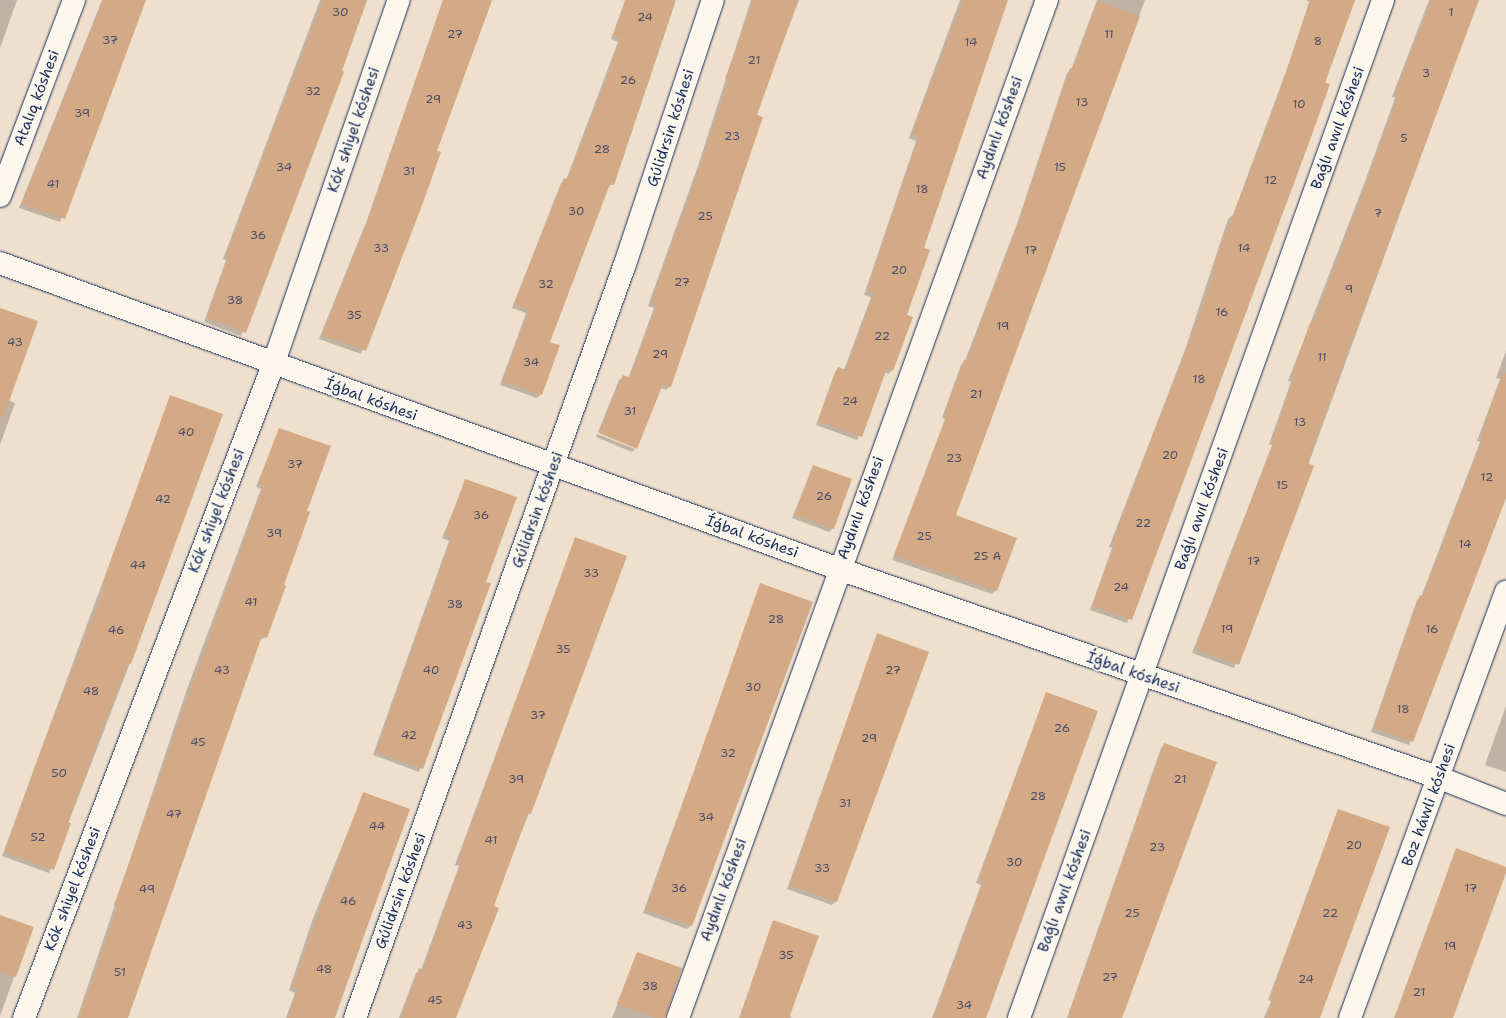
<!DOCTYPE html>
<html>
<head>
<meta charset="utf-8">
<style>
  body { margin:0 }
  #map { position:relative; width:1506px; height:1018px; overflow:hidden; background:#efe0cd; font-family:"Shantell Sans",sans-serif }
  div>[style] { position:absolute }
  .shadow>* { inset:0; background:#0003 }
  .building>* { inset:0; background:#d4a985 }
  .roads { filter:drop-shadow(0 0 1px #1b2f5e) drop-shadow(0 0 1px #1b2f5e) }
  .minor>* { height:22px; margin:-11px; padding:0 11px; transform-origin:11px; border-radius:11px; background:#fbf7ec }
  span { translate:-50% -50%; white-space:nowrap; text-align:center; line-height:1.15; -webkit-text-stroke:4px #fbf7ec; paint-order:stroke }
  .number-label { font-size:12px; color:#494e68 }
  .number-label span { -webkit-text-stroke-width:0 }
  .street-label { font-size:15px; color:#1b2f5e }
</style>
</head>
<body>
<div id="map">
  <div class="shadow">
    <i style="clip-path:polygon(0 0,17px 0,0 48px)"></i>
    <i style="clip-path:polygon(102px 0,144px 0,60px 222px,19px 208px)"></i>
    <i style="clip-path:polygon(320px 0,367px 0,241px 336px,204px 322px,226px 260px,223px 259px)"></i>
    <i style="clip-path:polygon(443px 0,492px 0,361px 354px,319px 339px,367px 220px)"></i>
    <i style="clip-path:polygon(625px 0,675px 0,613px 184px,607px 187px,549px 342px,541px 394px,537px 398px,500px 385px,526px 313px,512px 308px,561px 183px,566px 180px,618px 42px,611px 39px)"></i>
    <i style="clip-path:polygon(751px 0,799px 0,755px 116px,670px 386px,666px 390px,660px 388px,636px 447px,598px 432px,619px 380px,623px 377px,628px 379px,654px 308px,648px 306px,699px 163px)"></i>
    <i style="clip-path:polygon(960px 0,1007px 0,922px 249px,892px 370px,889px 374px,884px 372px,857px 440px,816px 425px,835px 372px,838px 368px,844px 370px,871px 297px,864px 295px,916px 141px,909px 138px)"></i>
    <i style="clip-path:polygon(1097px 0,1145px 0,954px 516px,996px 590px,992px 594px,892px 560px,945px 419px,942px 418px,961px 365px,965px 361px,1018px 221px,1067px 73px,1071px 70px)"></i>
    <i style="clip-path:polygon(1306px 0,1355px 0,1127px 623px,1090px 610px,1112px 548px,1109px 547px,1185px 350px,1228px 219px,1233px 215px,1288px 66px,1309px 2px)"></i>
    <i style="clip-path:polygon(1429px 0,1478px 0,1234px 668px,1192px 653px,1272px 445px,1269px 444px,1291px 382px,1288px 381px,1364px 184px,1395px 98px,1392px 97px)"></i>
    <i style="clip-path:polygon(0 309px,8px 400px,15px 403px,0 445px)"></i>
    <i style="clip-path:polygon(1506px 351px,1506px 497px,1409px 745px,1371px 732px,1417px 600px,1421px 597px,1480px 442px,1477px 441px,1500px 379px,1496px 378px)"></i>
    <i style="clip-path:polygon(171px 396px,130px 663px,49px 873px,2px 856px)"></i>
    <i style="clip-path:polygon(279px 429px,306px 512px,266px 637px,259px 640px,127px 1018px,77px 1018px,186px 692px,261px 489px,256px 487px)"></i>
    <i style="clip-path:polygon(597px 434px,635px 449px,632px 452px,596px 437px)"></i>
    <i style="clip-path:polygon(813px 466px,833px 528px,829px 532px,792px 518px)"></i>
    <i style="clip-path:polygon(466px 480px,485px 582px,419px 772px,373px 755px,449px 541px,442px 538px)"></i>
    <i style="clip-path:polygon(575px 539px,529px 813px,492px 907px,456px 1018px,399px 1018px,416px 973px,421px 970px,459px 866px,455px 865px)"></i>
    <i style="clip-path:polygon(761px 584px,691px 925px,687px 929px,643px 913px)"></i>
    <i style="clip-path:polygon(877px 635px,836px 901px,832px 905px,787px 889px)"></i>
    <i style="clip-path:polygon(1046px 693px,1096px 712px,986px 1018px,932px 1018px,981px 885px,976px 883px)"></i>
    <i style="clip-path:polygon(1506px 706px,1506px 772px,1485px 765px)"></i>
    <i style="clip-path:polygon(1165px 744px,1117px 1018px,1067px 1018px,1161px 748px)"></i>
    <i style="clip-path:polygon(363px 794px,408px 810px,335px 1018px,286px 1018px,295px 993px,289px 990px,312px 921px)"></i>
    <i style="clip-path:polygon(1338px 810px,1317px 1018px,1264px 1018px,1271px 1001px,1268px 1000px)"></i>
    <i style="clip-path:polygon(1456px 850px,1506px 869px,1450px 1018px,1394px 1018px)"></i>
    <i style="clip-path:polygon(0 916px,32px 927px,0 1016px)"></i>
    <i style="clip-path:polygon(773px 921px,789px 1015px,792px 1018px,739px 1018px)"></i>
    <i style="clip-path:polygon(637px 953px,665px 1018px,612px 1018px)"></i>
  </div>
  <div class="building">
    <i style="clip-path:polygon(103px 0,146px 0,65px 219px,22px 204px)"></i>
    <i style="clip-path:polygon(323px 0,367px 0,342px 71px,344px 72px,246px 333px,207px 318px,229px 256px,226px 255px)"></i>
    <i style="clip-path:polygon(443px 0,492px 0,437px 151px,441px 152px,421px 208px,366px 351px,322px 336px,370px 215px)"></i>
    <i style="clip-path:polygon(626px 0,676px 0,614px 185px,610px 184px,550px 342px,560px 345px,542px 395px,503px 381px,529px 310px,514px 305px,564px 178px,568px 179px,593px 115px,621px 38px,614px 35px)"></i>
    <i style="clip-path:polygon(754px 0,798px 0,757px 115px,763px 117px,671px 387px,663px 384px,637px 449px,599px 433px,623px 375px,630px 378px,657px 305px,651px 303px,703px 158px,729px 80px,725px 79px)"></i>
    <i style="clip-path:polygon(963px 0,1008px 0,924px 248px,930px 250px,907px 315px,913px 317px,893px 371px,887px 368px,862px 437px,818px 421px,838px 367px,846px 370px,874px 293px,867px 291px,919px 137px,912px 134px)"></i>
    <i style="clip-path:polygon(1311px 0,1355px 0,1325px 83px,1330px 84px,1310px 140px,1132px 620px,1092px 606px,1115px 544px,1112px 543px,1188px 345px,1216px 269px,1212px 268px,1260px 147px)"></i>
    <i style="clip-path:polygon(1432px 0,1479px 0,1333px 392px,1308px 463px,1314px 466px,1239px 665px,1195px 649px,1274px 441px,1272px 440px,1294px 378px,1291px 377px,1310px 323px,1313px 324px,1368px 179px,1398px 95px,1395px 94px)"></i>
    <i style="clip-path:polygon(1098px 1px,1140px 16px,956px 515px,1017px 538px,997px 591px,894px 556px,947px 415px,944px 414px,964px 360px,967px 361px,1021px 216px,1070px 68px,1073px 69px)"></i>
    <i style="clip-path:polygon(0 308px,38px 321px,3px 418px,0 417px)"></i>
    <i style="clip-path:polygon(1503px 373px,1506px 373px,1506px 498px,1413px 742px,1374px 728px,1420px 595px,1423px 596px,1483px 439px,1480px 438px)"></i>
    <i style="clip-path:polygon(170px 395px,223px 414px,131px 664px,128px 663px,103px 728px,68px 822px,71px 823px,54px 870px,5px 852px,45px 739px,106px 584px,103px 583px)"></i>
    <i style="clip-path:polygon(279px 428px,331px 446px,307px 511px,310px 512px,284px 585px,286px 586px,267px 638px,262px 636px,128px 1018px,79px 1018px,118px 907px,114px 905px,264px 485px,258px 484px)"></i>
    <i style="clip-path:polygon(813px 465px,852px 479px,834px 529px,795px 515px)"></i>
    <i style="clip-path:polygon(465px 479px,517px 497px,486px 582px,491px 583px,423px 769px,376px 752px,452px 537px,445px 534px)"></i>
    <i style="clip-path:polygon(575px 537px,627px 556px,531px 814px,528px 813px,494px 906px,499px 908px,456px 1018px,401px 1018px,419px 968px,423px 970px,461px 863px,458px 861px)"></i>
    <i style="clip-path:polygon(760px 583px,813px 602px,692px 926px,646px 909px)"></i>
    <i style="clip-path:polygon(877px 633px,929px 652px,837px 902px,790px 885px)"></i>
    <i style="clip-path:polygon(1046px 692px,1098px 711px,986px 1018px,934px 1018px,984px 881px,979px 879px)"></i>
    <i style="clip-path:polygon(1164px 743px,1217px 762px,1122px 1018px,1068px 1018px)"></i>
    <i style="clip-path:polygon(363px 792px,410px 809px,334px 1018px,288px 1018px,298px 989px,292px 987px)"></i>
    <i style="clip-path:polygon(1338px 809px,1390px 827px,1320px 1018px,1266px 1018px,1274px 997px,1271px 996px)"></i>
    <i style="clip-path:polygon(1456px 848px,1506px 867px,1506px 873px,1453px 1018px,1395px 1018px)"></i>
    <i style="clip-path:polygon(0 915px,34px 927px,16px 977px,0 972px)"></i>
    <i style="clip-path:polygon(773px 920px,819px 936px,789px 1018px,740px 1018px)"></i>
    <i style="clip-path:polygon(637px 952px,682px 968px,665px 1018px,655px 1018px,617px 1004px)"></i>
  </div>
  <div class="roads">
    <div class="minor">
      <i style="left:0;top:196px;width:210px;rotate:-69.3deg"></i>
      <i style="left:0;top:263px;width:893px;rotate:20.04deg"></i>
      <i style="left:839px;top:569px;width:636px;rotate:19.18deg"></i>
      <i style="left:1440px;top:778px;width:71px;rotate:21.5deg"></i>
      <i style="left:24px;top:1018px;width:699px;rotate:-69.13deg"></i>
      <i style="left:273px;top:365px;width:386px;rotate:-71deg"></i>
      <i style="left:355px;top:1018px;width:801px;rotate:-70.3deg"></i>
      <i style="left:625px;top:264px;width:278px;rotate:-71.6deg"></i>
      <i style="left:678px;top:1018px;width:1083px;rotate:-70.08deg"></i>
      <i style="left:1019px;top:1018px;width:1081px;rotate:-70.32deg"></i>
      <i style="left:1350px;top:1018px;width:454px;rotate:-69.9deg"></i>
    </div>
  </div>
  <div class="number-label">
    <span style="left:340px;top:13px">30</span>
    <span style="left:1451px;top:13px">1</span>
    <span style="left:645px;top:18px">24</span>
    <span style="left:455px;top:35px">27</span>
    <span style="left:1109px;top:35px">11</span>
    <span style="left:110px;top:41px">37</span>
    <span style="left:1318px;top:42px">8</span>
    <span style="left:971px;top:43px">14</span>
    <span style="left:754px;top:61px">21</span>
    <span style="left:1426px;top:74px">3</span>
    <span style="left:628px;top:81px">26</span>
    <span style="left:313px;top:92px">32</span>
    <span style="left:433px;top:100px">29</span>
    <span style="left:1082px;top:103px">13</span>
    <span style="left:1299px;top:105px">10</span>
    <span style="left:82px;top:114px">39</span>
    <span style="left:732px;top:137px">23</span>
    <span style="left:1404px;top:139px">5</span>
    <span style="left:602px;top:150px">28</span>
    <span style="left:284px;top:168px">34</span>
    <span style="left:1060px;top:168px">15</span>
    <span style="left:409px;top:172px">31</span>
    <span style="left:1271px;top:181px">12</span>
    <span style="left:53px;top:185px">41</span>
    <span style="left:922px;top:190px">18</span>
    <span style="left:576px;top:212px">30</span>
    <span style="left:1378px;top:214px">7</span>
    <span style="left:705px;top:217px">25</span>
    <span style="left:258px;top:236px">36</span>
    <span style="left:381px;top:249px">33</span>
    <span style="left:1244px;top:249px">14</span>
    <span style="left:1031px;top:251px">17</span>
    <span style="left:899px;top:271px">20</span>
    <span style="left:682px;top:283px">27</span>
    <span style="left:546px;top:285px">32</span>
    <span style="left:1349px;top:290px">9</span>
    <span style="left:235px;top:301px">38</span>
    <span style="left:1222px;top:313px">16</span>
    <span style="left:354px;top:316px">35</span>
    <span style="left:1003px;top:327px">19</span>
    <span style="left:882px;top:337px">22</span>
    <span style="left:15px;top:343px">43</span>
    <span style="left:660px;top:355px">29</span>
    <span style="left:1322px;top:358px">11</span>
    <span style="left:531px;top:363px">34</span>
    <span style="left:1199px;top:380px">18</span>
    <span style="left:976px;top:395px">21</span>
    <span style="left:850px;top:402px">24</span>
    <span style="left:630px;top:412px">31</span>
    <span style="left:1300px;top:423px">13</span>
    <span style="left:186px;top:433px">40</span>
    <span style="left:1170px;top:456px">20</span>
    <span style="left:954px;top:459px">23</span>
    <span style="left:295px;top:465px">37</span>
    <span style="left:1487px;top:478px">12</span>
    <span style="left:1282px;top:486px">15</span>
    <span style="left:824px;top:497px">26</span>
    <span style="left:163px;top:500px">42</span>
    <span style="left:481px;top:516px">36</span>
    <span style="left:1143px;top:524px">22</span>
    <span style="left:274px;top:534px">39</span>
    <span style="left:924px;top:537px">25</span>
    <span style="left:1465px;top:545px">14</span>
    <span style="left:987px;top:557px">25 А</span>
    <span style="left:1254px;top:562px">17</span>
    <span style="left:138px;top:566px">44</span>
    <span style="left:591px;top:574px">33</span>
    <span style="left:1121px;top:588px">24</span>
    <span style="left:251px;top:603px">41</span>
    <span style="left:455px;top:605px">38</span>
    <span style="left:776px;top:620px">28</span>
    <span style="left:1227px;top:630px">19</span>
    <span style="left:1432px;top:630px">16</span>
    <span style="left:116px;top:631px">46</span>
    <span style="left:563px;top:650px">35</span>
    <span style="left:222px;top:671px">43</span>
    <span style="left:431px;top:671px">40</span>
    <span style="left:893px;top:671px">27</span>
    <span style="left:753px;top:688px">30</span>
    <span style="left:91px;top:692px">48</span>
    <span style="left:1403px;top:710px">18</span>
    <span style="left:538px;top:716px">37</span>
    <span style="left:1062px;top:729px">26</span>
    <span style="left:409px;top:736px">42</span>
    <span style="left:869px;top:739px">29</span>
    <span style="left:198px;top:743px">45</span>
    <span style="left:728px;top:754px">32</span>
    <span style="left:59px;top:774px">50</span>
    <span style="left:516px;top:780px">39</span>
    <span style="left:1180px;top:780px">21</span>
    <span style="left:1038px;top:797px">28</span>
    <span style="left:845px;top:804px">31</span>
    <span style="left:174px;top:815px">47</span>
    <span style="left:706px;top:818px">34</span>
    <span style="left:377px;top:827px">44</span>
    <span style="left:38px;top:838px">52</span>
    <span style="left:491px;top:841px">41</span>
    <span style="left:1354px;top:846px">20</span>
    <span style="left:1157px;top:848px">23</span>
    <span style="left:1014px;top:863px">30</span>
    <span style="left:822px;top:869px">33</span>
    <span style="left:679px;top:889px">36</span>
    <span style="left:1471px;top:889px">17</span>
    <span style="left:147px;top:890px">49</span>
    <span style="left:348px;top:902px">46</span>
    <span style="left:1132px;top:914px">25</span>
    <span style="left:1330px;top:914px">22</span>
    <span style="left:465px;top:926px">43</span>
    <span style="left:1450px;top:947px">19</span>
    <span style="left:786px;top:956px">35</span>
    <span style="left:324px;top:970px">48</span>
    <span style="left:120px;top:973px">51</span>
    <span style="left:1110px;top:978px">27</span>
    <span style="left:1306px;top:980px">24</span>
    <span style="left:650px;top:987px">38</span>
    <span style="left:1419px;top:993px">21</span>
    <span style="left:435px;top:1001px">45</span>
    <span style="left:964px;top:1006px">34</span>
  </div>
  <div class="street-label">
    <span style="left:37px;top:98px;rotate:-69deg">Atalıq kóshesi</span>
    <span style="left:671px;top:128px;rotate:-72deg">Gúlidrsin kóshesi</span>
    <span style="left:1000px;top:128px;rotate:-70deg">Aydınlı kóshesi</span>
    <span style="left:1338px;top:128px;rotate:-70deg">Baǵlı awıl kóshesi</span>
    <span style="left:354px;top:130px;rotate:-71deg">Kók shiyel kóshesi</span>
    <span style="left:371px;top:400px;rotate:20deg">Íǵbal kóshesi</span>
    <span style="left:861px;top:508px;rotate:-70deg">Aydınlı kóshesi</span>
    <span style="left:1202px;top:509px;rotate:-70deg">Baǵlı awıl kóshesi</span>
    <span style="left:538px;top:510px;rotate:-70deg">Gúlidrsin kóshesi</span>
    <span style="left:217px;top:511px;rotate:-69deg">Kók shiyel kóshesi</span>
    <span style="left:752px;top:537px;rotate:20deg">Íǵbal kóshesi</span>
    <span style="left:1133px;top:673px;rotate:19deg">Íǵbal kóshesi</span>
    <span style="left:1429px;top:805px;rotate:-70deg">Boz háwli kóshesi</span>
    <span style="left:73px;top:889px;rotate:-69deg">Kók shiyel kóshesi</span>
    <span style="left:724px;top:890px;rotate:-70deg">Aydınlı kóshesi</span>
    <span style="left:401px;top:891px;rotate:-70deg">Gúlidrsin kóshesi</span>
    <span style="left:1065px;top:891px;rotate:-70deg">Baǵlı awıl kóshesi</span>
  </div>
</div>
</body>
</html>
